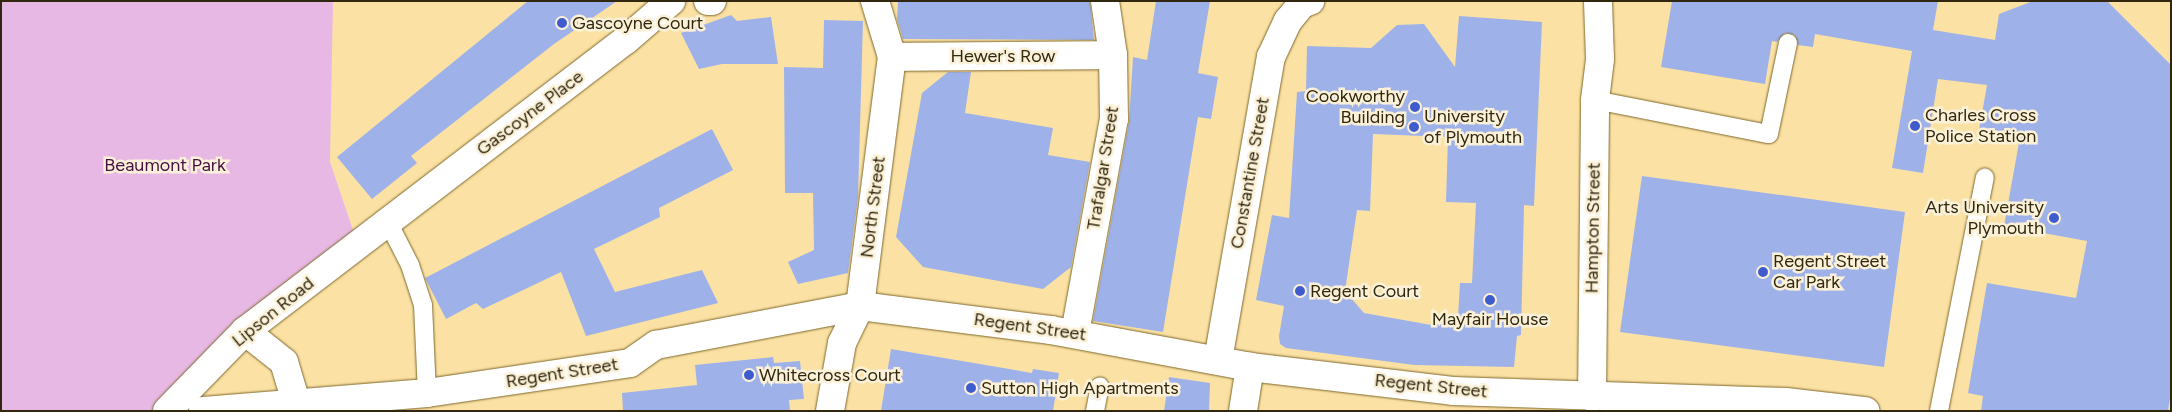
<!DOCTYPE html>
<html>
<head>
<meta charset="utf-8">
<style>
  body { margin:0 }
  #map { position:relative; width:2172px; height:412px; overflow:hidden; background:#fbe2a4; font-family:Figtree,sans-serif }
  div>[style] { position:absolute }
  .green>* { inset:0; background:#e7b8e4 }
  .building>* { inset:0; background:#9eb2e9 }
  .roads { filter:drop-shadow(0 0 1px #7e672b) drop-shadow(0 0 1px #7e672b) }
  .service>* { height:18px; margin:-9px; padding:0 9px; transform-origin:9px; border-radius:9px; background:#fff }
  .minor>* { height:28px; margin:-14px; padding:0 14px; transform-origin:14px; border-radius:14px; background:#fff }
  .dots>* { width:14px; height:14px; translate:-50% -50%; box-sizing:border-box; border:2px solid #fbf1d9; border-radius:50% }
  span { translate:-50% -50%; white-space:nowrap; text-align:center; line-height:1.15; -webkit-text-stroke:5px #fbf1d9; paint-order:stroke }
  .poi-label { font-size:18px; color:#30270e }
  .left { translate:0 -50%; text-align:left }
  .right { translate:-100% -50%; text-align:right }
  .street-label { font-size:18px; color:#30270e }
  .park-label { font-size:18px; color:#480f47 }
  .frame { position:absolute; inset:0; border:2px solid #30270e; pointer-events:none }
</style>
</head>
<body>
<div id="map">
  <div class="green">
    <i style="clip-path:polygon(1px 1px,333px 1px,330px 162px,356px 239px,158px 411px,1px 411px)"></i>
  </div>
  <div class="building">
    <i style="clip-path:polygon(528px 1px,617px 1px,554px 44px,411px 156px,417px 163px,372px 199px,337px 157px)"></i>
    <i style="clip-path:polygon(898px 1px,1090px 1px,1094px 40px,903px 39px,897px 19px)"></i>
    <i style="clip-path:polygon(1156px 1px,1210px 1px,1198px 73px,1218px 77px,1211px 119px,1198px 117px,1163px 332px,1093px 321px,1129px 122px,1133px 57px,1147px 60px)"></i>
    <i style="clip-path:polygon(1672px 1px,1938px 1px,1933px 30px,1995px 40px,1999px 14px,2033px 1px,2107px 1px,2171px 65px,2171px 392px,2168px 411px,1981px 411px,1983px 396px,1968px 393px,1987px 283px,2076px 298px,2087px 241px,2004px 226px,2020px 137px,1979px 130px,1987px 85px,1938px 79px,1923px 173px,1892px 168px,1912px 51px,1815px 34px,1813px 47px,1798px 45px,1795px 35px,1785px 33px,1777px 42px,1772px 41px,1765px 84px,1661px 67px)"></i>
    <i style="clip-path:polygon(731px 15px,737px 21px,771px 17px,778px 64px,722px 64px,699px 69px,681px 33px)"></i>
    <i style="clip-path:polygon(evenodd,1459px 16px,1542px 22px,1534px 206px,1524px 205px,1521px 335px,1517px 336px,1514px 367px,1414px 365px,1286px 348px,1280px 344px,1279px 336px,1284px 306px,1256px 300px,1272px 215px,1289px 218px,1297px 92px,1306px 91px,1307px 46px,1371px 48px,1397px 25px,1424px 24px,1455px 67px,1459px 16px,1373px 134px,1448px 137px,1446px 202px,1476px 203px,1472px 283px,1460px 283px,1458px 317px,1436px 316px,1437px 326px,1364px 313px,1345px 291px,1357px 210px,1370px 211px,1373px 134px)"></i>
    <i style="clip-path:polygon(824px 20px,863px 21px,858px 197px,848px 273px,798px 284px,788px 262px,814px 250px,813px 193px,785px 193px,784px 67px,823px 68px)"></i>
    <i style="clip-path:polygon(948px 72px,971px 72px,965px 113px,1053px 128px,1048px 155px,1090px 162px,1071px 267px,1043px 289px,923px 267px,896px 237px,922px 93px)"></i>
    <i style="clip-path:polygon(712px 129px,733px 170px,659px 208px,660px 217px,594px 249px,615px 292px,702px 270px,718px 303px,586px 336px,561px 272px,483px 309px,476px 303px,446px 319px,425px 278px)"></i>
    <i style="clip-path:polygon(1642px 176px,1905px 212px,1884px 367px,1620px 332px)"></i>
    <i style="clip-path:polygon(891px 349px,1032px 373px,1033px 369px,1059px 373px,1053px 411px,881px 411px)"></i>
    <i style="clip-path:polygon(773px 357px,774px 363px,800px 361px,804px 399px,789px 400px,790px 411px,623px 411px,622px 393px,697px 385px,695px 365px)"></i>
    <i style="clip-path:polygon(1169px 377px,1210px 383px,1209px 411px,1164px 411px)"></i>
  </div>
  <div class="roads">
    <div class="service">
      <i style="left:1595px;top:100px;width:177px;rotate:11.1deg"></i>
      <i style="left:1769px;top:134px;width:93px;rotate:-78.2deg"></i>
      <i style="left:388px;top:222px;width:48px;rotate:62.9deg"></i>
      <i style="left:410px;top:265px;width:42px;rotate:72deg"></i>
      <i style="left:423px;top:305px;width:88px;rotate:87.4deg"></i>
      <i style="left:1095px;top:411px;width:25px;rotate:-79deg"></i>
      <i style="left:1939px;top:411px;width:238px;rotate:-78.9deg"></i>
    </div>
    <div class="minor">
      <i style="left:708px;top:1px;width:4px"></i>
      <i style="left:892px;top:57px;width:221px;rotate:-0.5deg"></i>
      <i style="left:245px;top:331px;width:50px;rotate:38.5deg"></i>
      <i style="left:284px;top:362px;width:42px;rotate:73.3deg"></i>
      <i style="left:1075px;top:333px;width:218px;rotate:-79.7deg"></i>
      <i style="left:1114px;top:119px;width:64px;rotate:-90.9deg"></i>
      <i style="left:1113px;top:55px;width:55px;rotate:-98.4deg"></i>
      <i style="left:1218px;top:360px;width:308px;rotate:-80.1deg"></i>
      <i style="left:1271px;top:57px;width:40px;rotate:-65deg"></i>
      <i style="left:1288px;top:21px;width:22px;rotate:-51deg"></i>
      <i style="left:1302px;top:4px;width:9px;rotate:-21deg"></i>
      <i style="left:1592px;top:397px;width:297px;rotate:-89.4deg"></i>
      <i style="left:1595px;top:100px;width:41px;rotate:-83deg"></i>
      <i style="left:1600px;top:59px;width:58px;rotate:-92deg"></i>
      <i style="left:167px;top:411px;width:112px;rotate:-45.7deg"></i>
      <i style="left:245px;top:331px;width:479px;rotate:-37.4deg"></i>
      <i style="left:626px;top:40px;width:60px;rotate:-40.9deg"></i>
      <i style="left:203px;top:411px;width:225px;rotate:-4.6deg"></i>
      <i style="left:427px;top:393px;width:205px;rotate:-8.4deg"></i>
      <i style="left:630px;top:363px;width:32px;rotate:-35deg"></i>
      <i style="left:656px;top:345px;width:208px;rotate:-10.8deg"></i>
      <i style="left:860px;top:306px;width:193px;rotate:7.2deg"></i>
      <i style="left:1051px;top:330px;width:202px;rotate:10.5deg"></i>
      <i style="left:1250px;top:367px;width:204px;rotate:6.7deg"></i>
      <i style="left:1453px;top:391px;width:333px;rotate:1.9deg"></i>
      <i style="left:1786px;top:402px;width:80px;rotate:6.5deg"></i>
      <i style="left:830px;top:411px;width:69px;rotate:-80deg"></i>
      <i style="left:842px;top:343px;width:41px;rotate:-64.1deg"></i>
      <i style="left:860px;top:306px;width:251px;rotate:-82.7deg"></i>
      <i style="left:892px;top:57px;width:59px;rotate:-106.9deg"></i>
      <i style="left:1243px;top:411px;width:45px;rotate:-81deg"></i>
    </div>
  </div>
  <div class="dots">
    <i style="left:562px;top:23px;background:#3f5ccf"></i>
    <i style="left:1415px;top:107px;background:#3f5ccf"></i>
    <i style="left:1915px;top:126px;background:#3f5ccf"></i>
    <i style="left:1414px;top:127px;background:#3f5ccf"></i>
    <i style="left:2054px;top:218px;background:#3f5ccf"></i>
    <i style="left:1763px;top:272px;background:#3f5ccf"></i>
    <i style="left:1300px;top:291px;background:#3f5ccf"></i>
    <i style="left:1490px;top:300px;background:#3f5ccf"></i>
    <i style="left:749px;top:375px;background:#3f5ccf"></i>
    <i style="left:971px;top:388px;background:#3f5ccf"></i>
  </div>
  <div class="poi-label">
    <span class="left" style="left:572px;top:23px">Gascoyne Court</span>
    <span class="right" style="left:1405px;top:107px">Cookworthy<br>Building</span>
    <span class="left" style="left:1925px;top:126px">Charles Cross<br>Police Station</span>
    <span class="left" style="left:1424px;top:127px">University<br>of Plymouth</span>
    <span class="right" style="left:2044px;top:218px">Arts University<br>Plymouth</span>
    <span class="left" style="left:1773px;top:272px">Regent Street<br>Car Park</span>
    <span class="left" style="left:1310px;top:291px">Regent Court</span>
    <span style="left:1490px;top:319px">Mayfair House</span>
    <span class="left" style="left:759px;top:375px">Whitecross Court</span>
    <span class="left" style="left:981px;top:388px">Sutton High Apartments</span>
  </div>
  <div class="street-label">
    <span style="left:1003px;top:56px">Hewer's Row</span>
    <span style="left:530px;top:113px;rotate:-37deg">Gascoyne Place</span>
    <span style="left:1103px;top:168px;rotate:-81deg">Trafalgar Street</span>
    <span style="left:1250px;top:173px;rotate:-80deg">Constantine Street</span>
    <span style="left:873px;top:207px;rotate:-83deg">North Street</span>
    <span style="left:1593px;top:228px;rotate:-89deg">Hampton Street</span>
    <span style="left:273px;top:312px;rotate:-39deg">Lipson Road</span>
    <span style="left:1030px;top:327px;rotate:8deg">Regent Street</span>
    <span style="left:562px;top:373px;rotate:-9deg">Regent Street</span>
    <span style="left:1431px;top:386px;rotate:6deg">Regent Street</span>
  </div>
  <div class="park-label">
    <span style="left:165px;top:165px">Beaumont Park</span>
  </div>
  <div class="frame"></div>
</div>
</body>
</html>
